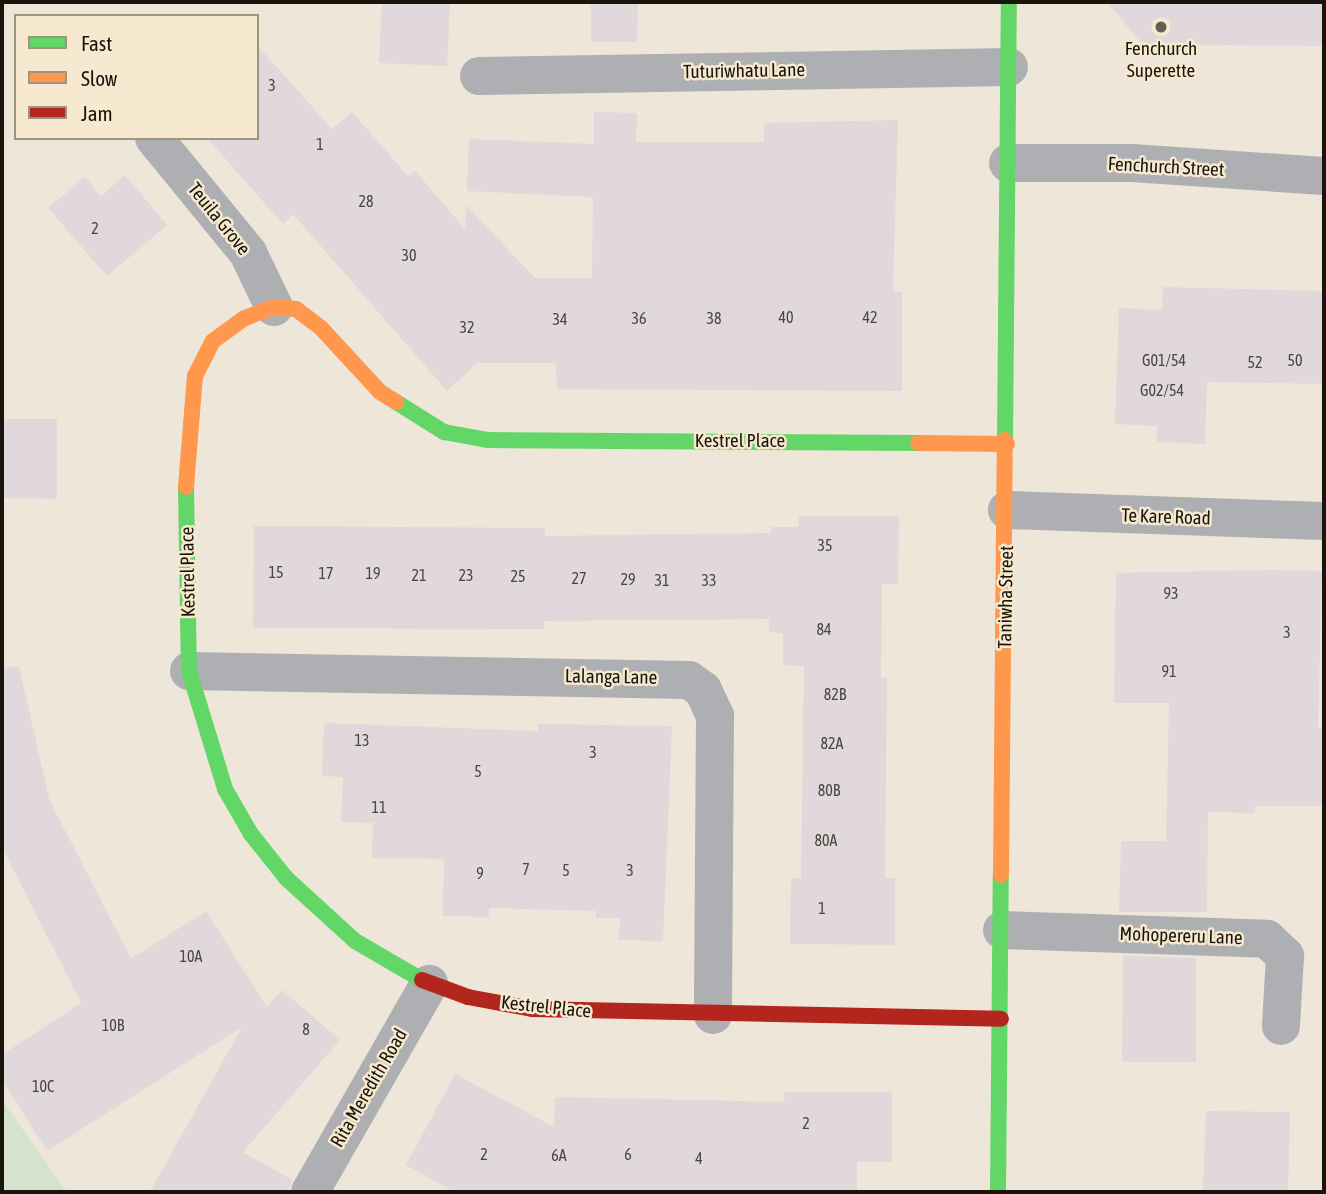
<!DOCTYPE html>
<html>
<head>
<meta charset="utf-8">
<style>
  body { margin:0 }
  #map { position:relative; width:1326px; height:1194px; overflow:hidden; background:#eee6d8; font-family:"Asap Condensed",sans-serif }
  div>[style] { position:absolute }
  .green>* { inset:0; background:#d6e3cc }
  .building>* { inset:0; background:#e0d8da }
  .street>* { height:38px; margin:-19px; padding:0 19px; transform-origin:19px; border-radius:19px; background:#aeafb3 }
  .fast>* { height:16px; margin:-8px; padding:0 8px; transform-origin:8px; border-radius:8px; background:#63d668 }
  .slow>* { height:16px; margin:-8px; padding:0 8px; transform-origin:8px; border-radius:8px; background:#ff974d }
  .jam>* { height:16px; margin:-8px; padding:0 8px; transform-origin:8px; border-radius:8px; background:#b3261e }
  .dots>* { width:19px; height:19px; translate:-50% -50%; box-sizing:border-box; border:4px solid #f6e9d0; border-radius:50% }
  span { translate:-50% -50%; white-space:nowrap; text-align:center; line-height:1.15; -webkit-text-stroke:5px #f6e9d0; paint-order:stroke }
  .number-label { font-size:16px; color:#4c4640 }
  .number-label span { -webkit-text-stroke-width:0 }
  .poi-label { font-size:19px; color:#1a150c }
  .street-label { font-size:19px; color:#1a150c }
  .frame { position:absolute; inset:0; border:4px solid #1a150c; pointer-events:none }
  .legend { position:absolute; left:14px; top:14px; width:245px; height:126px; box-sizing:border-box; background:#f6e9d0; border:2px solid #9e9482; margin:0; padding:9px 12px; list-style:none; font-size:21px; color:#1a150c }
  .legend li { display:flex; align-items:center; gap:14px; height:35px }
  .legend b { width:35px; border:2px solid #9e9482 }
</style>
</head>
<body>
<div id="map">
  <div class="green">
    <i style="clip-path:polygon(2px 1100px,67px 1192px,2px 1192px)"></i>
  </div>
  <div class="building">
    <i style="clip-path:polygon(382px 2px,450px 2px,447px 66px,379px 63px)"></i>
    <i style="clip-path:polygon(591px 2px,638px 2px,637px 42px,591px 42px)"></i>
    <i style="clip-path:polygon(1107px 2px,1324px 2px,1324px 46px,1142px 44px)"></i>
    <i style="clip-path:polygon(257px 45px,332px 129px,352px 112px,408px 176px,415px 171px,465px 229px,466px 205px,535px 278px,592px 278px,593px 197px,467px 191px,469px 139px,594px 144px,594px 112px,637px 113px,636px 142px,764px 142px,764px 123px,898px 120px,893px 292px,902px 292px,902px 391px,557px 389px,556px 363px,477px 363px,447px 391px,293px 214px,283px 224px,207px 138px,257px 138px)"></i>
    <i style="clip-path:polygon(125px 175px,167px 225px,107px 276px,48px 208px,85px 177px,101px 196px)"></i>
    <i style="clip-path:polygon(1163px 287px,1324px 291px,1324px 384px,1207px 382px,1205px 444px,1157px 442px,1157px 426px,1115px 424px,1119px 308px,1162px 310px)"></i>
    <i style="clip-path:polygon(2px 419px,57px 419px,57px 499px,2px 498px)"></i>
    <i style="clip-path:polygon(799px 516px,899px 516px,898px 584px,882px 584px,881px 678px,887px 678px,885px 878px,895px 878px,895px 945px,790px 944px,791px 878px,801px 878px,804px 666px,783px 665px,783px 633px,769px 632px,769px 619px,544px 621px,544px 629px,253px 628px,254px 526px,545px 528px,545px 536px,771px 533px,771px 527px,798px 527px)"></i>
    <i style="clip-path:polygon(1270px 570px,1322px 571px,1318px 728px,1324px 728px,1324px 806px,1255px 806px,1255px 813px,1208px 812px,1207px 912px,1119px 912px,1121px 841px,1166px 841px,1169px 703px,1114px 703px,1116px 573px)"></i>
    <i style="clip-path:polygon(19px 666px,49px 799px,131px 959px,206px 911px,267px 1007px,282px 990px,340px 1040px,243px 1152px,292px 1180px,288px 1192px,150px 1192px,242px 1027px,47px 1151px,2px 1080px,2px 1055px,81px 1003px,2px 847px,2px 668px)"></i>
    <i style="clip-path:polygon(324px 723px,538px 731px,538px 724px,672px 726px,663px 941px,619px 940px,620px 918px,596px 918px,596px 911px,489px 908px,489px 917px,443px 916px,444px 859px,372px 858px,373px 823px,341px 822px,343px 777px,322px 776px)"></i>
    <i style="clip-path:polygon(1123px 956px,1196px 958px,1196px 1062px,1122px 1062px)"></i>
    <i style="clip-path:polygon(455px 1074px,554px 1127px,555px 1097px,784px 1102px,785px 1092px,892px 1092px,892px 1162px,857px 1162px,857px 1192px,455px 1192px,406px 1165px)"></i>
    <i style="clip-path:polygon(1206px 1111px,1290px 1112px,1288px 1192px,1203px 1190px)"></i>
  </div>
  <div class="street">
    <i style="left:479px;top:76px;width:530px;rotate:-0.97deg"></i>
    <i style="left:154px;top:138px;width:149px;rotate:50.7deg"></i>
    <i style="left:248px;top:253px;width:60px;rotate:64.3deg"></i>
    <i style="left:1008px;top:163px;width:124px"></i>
    <i style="left:1132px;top:163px;width:192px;rotate:3.9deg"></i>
    <i style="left:1007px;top:510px;width:317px;rotate:2deg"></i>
    <i style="left:189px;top:671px;width:500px;rotate:1.03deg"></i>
    <i style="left:689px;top:680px;width:17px;rotate:36deg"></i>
    <i style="left:703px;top:690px;width:29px;rotate:65deg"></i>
    <i style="left:715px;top:716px;width:299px;rotate:90.4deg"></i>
    <i style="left:1002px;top:930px;width:265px;rotate:1.9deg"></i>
    <i style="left:1267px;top:939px;width:25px;rotate:43deg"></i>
    <i style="left:1285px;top:956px;width:70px;rotate:93.3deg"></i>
    <i style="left:310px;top:1192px;width:240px;rotate:-60.2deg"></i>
  </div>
  <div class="fast">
    <i style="left:396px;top:402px;width:57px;rotate:32deg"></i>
    <i style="left:444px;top:432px;width:45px;rotate:10.3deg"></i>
    <i style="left:488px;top:440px;width:430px;rotate:0.4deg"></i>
    <i style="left:1005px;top:440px;width:438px;rotate:-89.5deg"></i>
    <i style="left:186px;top:487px;width:184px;rotate:89.1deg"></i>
    <i style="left:189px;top:671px;width:123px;rotate:73deg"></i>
    <i style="left:225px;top:789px;width:52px;rotate:60deg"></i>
    <i style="left:251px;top:834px;width:56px;rotate:51.5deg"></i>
    <i style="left:286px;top:878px;width:93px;rotate:42.4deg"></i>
    <i style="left:355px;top:941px;width:78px;rotate:30.2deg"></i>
    <i style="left:998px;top:1192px;width:317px;rotate:-89.5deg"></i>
  </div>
  <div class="slow">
    <i style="left:918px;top:443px;width:89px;rotate:0.6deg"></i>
    <i style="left:186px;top:487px;width:111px;rotate:-85.4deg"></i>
    <i style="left:195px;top:376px;width:39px;rotate:-63deg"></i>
    <i style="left:213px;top:341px;width:39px;rotate:-36deg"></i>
    <i style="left:245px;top:318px;width:31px;rotate:-21deg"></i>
    <i style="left:274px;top:307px;width:22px;rotate:5deg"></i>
    <i style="left:296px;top:309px;width:31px;rotate:37deg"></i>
    <i style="left:321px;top:328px;width:87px;rotate:47.3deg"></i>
    <i style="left:380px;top:392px;width:19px;rotate:32deg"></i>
    <i style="left:1001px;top:875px;width:435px;rotate:-89.5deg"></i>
  </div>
  <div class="jam">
    <i style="left:422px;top:980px;width:49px;rotate:20.3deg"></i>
    <i style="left:468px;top:997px;width:65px;rotate:10.6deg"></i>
    <i style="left:532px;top:1009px;width:469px;rotate:1.2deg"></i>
  </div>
  <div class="dots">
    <i style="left:1161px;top:27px;background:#645e53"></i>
  </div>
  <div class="number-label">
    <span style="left:272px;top:85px">3</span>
    <span style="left:320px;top:144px">1</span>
    <span style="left:366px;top:201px">28</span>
    <span style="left:95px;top:228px">2</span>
    <span style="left:409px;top:255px">30</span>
    <span style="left:786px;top:317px">40</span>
    <span style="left:870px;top:317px">42</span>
    <span style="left:639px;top:318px">36</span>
    <span style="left:714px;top:318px">38</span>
    <span style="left:560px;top:319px">34</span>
    <span style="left:467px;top:327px">32</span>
    <span style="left:1164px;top:360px">G01/54</span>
    <span style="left:1295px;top:360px">50</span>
    <span style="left:1255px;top:362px">52</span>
    <span style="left:1162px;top:390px">G02/54</span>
    <span style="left:825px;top:545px">35</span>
    <span style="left:276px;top:572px">15</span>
    <span style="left:326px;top:573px">17</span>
    <span style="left:373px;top:573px">19</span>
    <span style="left:419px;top:575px">21</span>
    <span style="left:466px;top:575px">23</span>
    <span style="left:518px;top:576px">25</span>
    <span style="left:579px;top:578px">27</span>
    <span style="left:628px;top:579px">29</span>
    <span style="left:662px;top:580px">31</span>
    <span style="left:709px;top:580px">33</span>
    <span style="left:1171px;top:593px">93</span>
    <span style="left:824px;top:629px">84</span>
    <span style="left:1287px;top:632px">3</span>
    <span style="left:1169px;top:671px">91</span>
    <span style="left:835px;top:694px">82B</span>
    <span style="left:362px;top:740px">13</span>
    <span style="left:832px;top:743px">82A</span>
    <span style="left:593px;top:752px">3</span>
    <span style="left:478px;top:771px">5</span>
    <span style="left:829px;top:790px">80B</span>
    <span style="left:379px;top:807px">11</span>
    <span style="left:826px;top:840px">80A</span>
    <span style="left:526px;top:869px">7</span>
    <span style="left:566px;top:870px">5</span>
    <span style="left:630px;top:870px">3</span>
    <span style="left:480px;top:873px">9</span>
    <span style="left:822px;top:908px">1</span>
    <span style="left:191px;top:956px">10A</span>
    <span style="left:113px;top:1025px">10B</span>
    <span style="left:306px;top:1029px">8</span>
    <span style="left:43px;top:1086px">10C</span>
    <span style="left:806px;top:1123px">2</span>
    <span style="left:484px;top:1154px">2</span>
    <span style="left:628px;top:1154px">6</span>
    <span style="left:559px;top:1155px">6A</span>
    <span style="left:699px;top:1158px">4</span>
  </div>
  <div class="poi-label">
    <span style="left:1161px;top:60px">Fenchurch<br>Superette</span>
  </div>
  <div class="street-label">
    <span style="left:744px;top:71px;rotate:-1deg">Tuturiwhatu Lane</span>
    <span style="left:1166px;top:167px;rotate:3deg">Fenchurch Street</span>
    <span style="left:219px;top:219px;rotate:51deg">Teuila Grove</span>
    <span style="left:740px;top:441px">Kestrel Place</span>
    <span style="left:1166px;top:517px;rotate:2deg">Te Kare Road</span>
    <span style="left:188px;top:572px;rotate:-91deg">Kestrel Place</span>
    <span style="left:1006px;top:597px;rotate:-89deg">Taniwha Street</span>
    <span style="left:611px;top:677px;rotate:1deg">Lalanga Lane</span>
    <span style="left:1181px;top:936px;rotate:2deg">Mohopereru Lane</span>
    <span style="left:546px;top:1007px;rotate:6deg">Kestrel Place</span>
    <span style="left:369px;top:1088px;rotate:-60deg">Rita Meredith Road</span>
  </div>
  <div class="frame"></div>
  <ul class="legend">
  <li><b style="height:9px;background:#63d668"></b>Fast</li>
  <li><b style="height:9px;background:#ff974d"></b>Slow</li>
  <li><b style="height:9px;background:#b3261e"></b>Jam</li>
  </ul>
</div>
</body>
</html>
